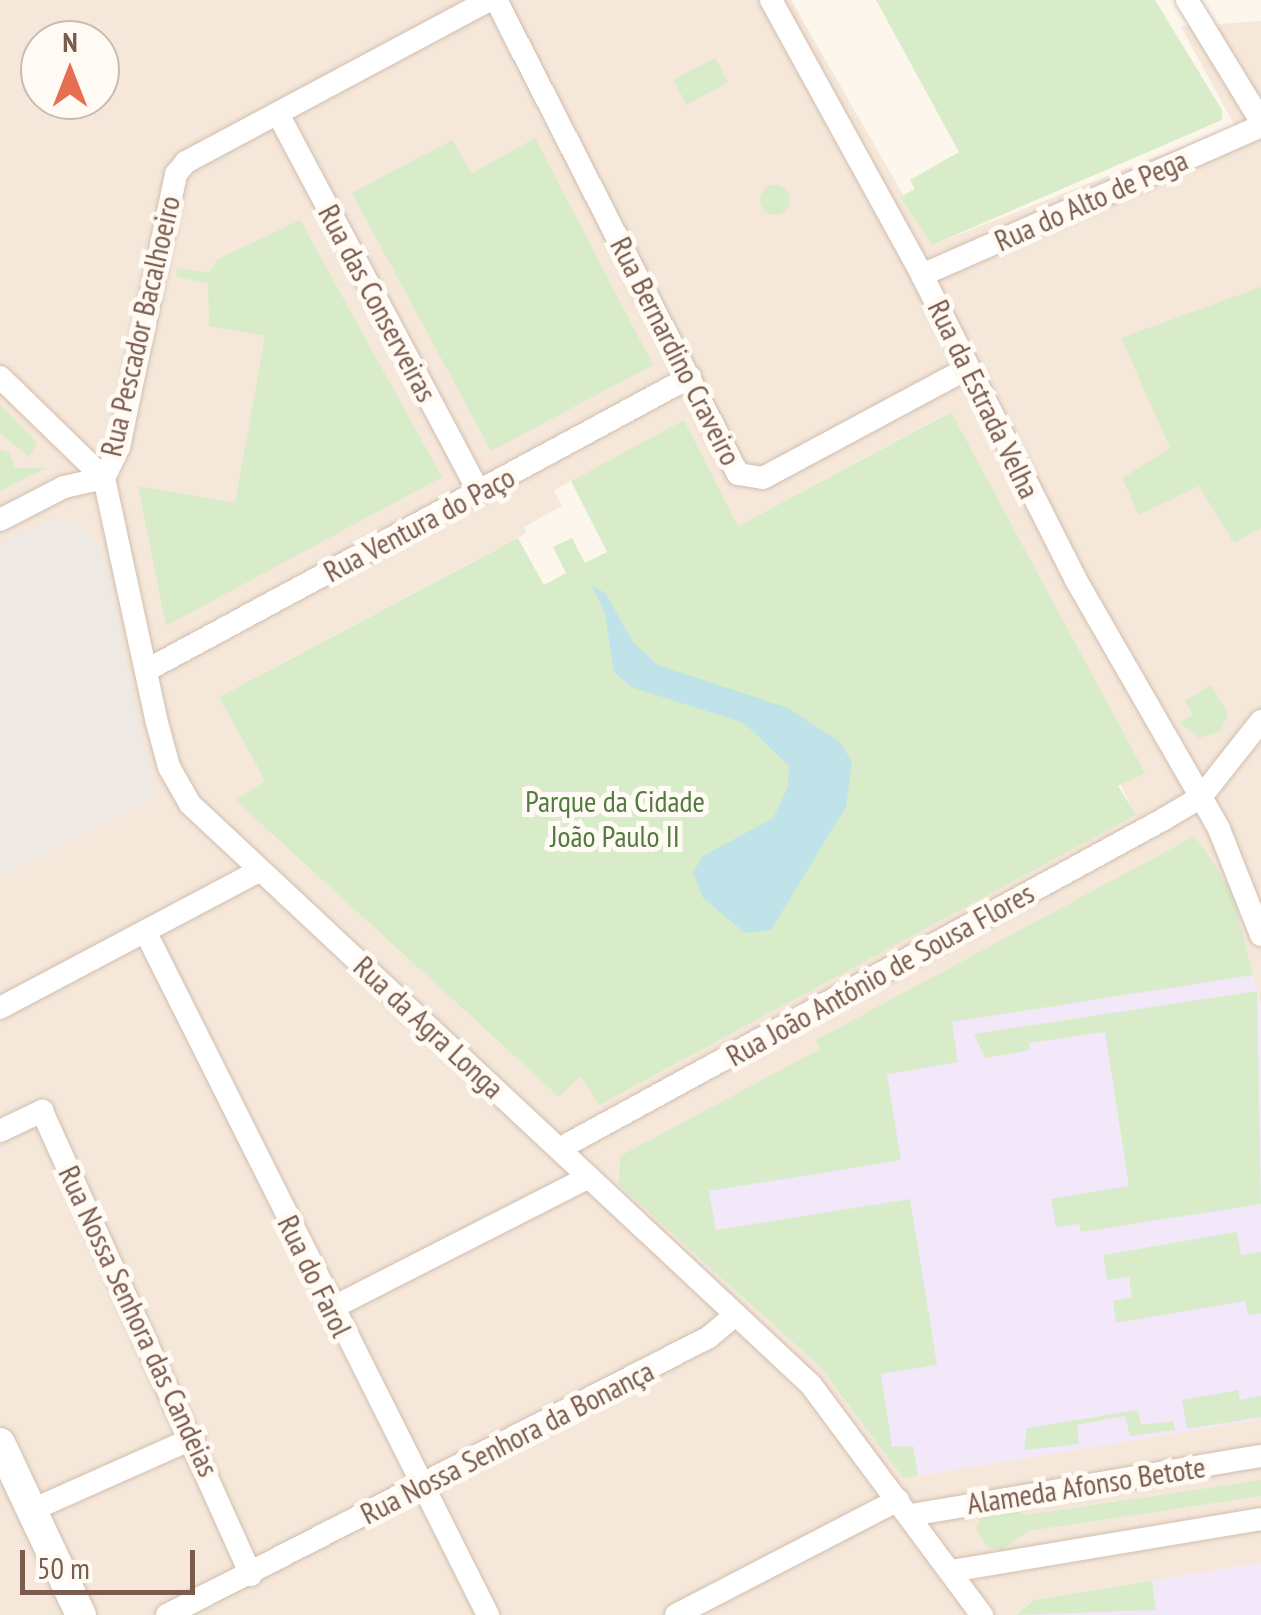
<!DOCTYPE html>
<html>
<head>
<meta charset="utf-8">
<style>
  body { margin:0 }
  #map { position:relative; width:1261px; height:1615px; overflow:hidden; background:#fdf6ec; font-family:"PT Sans Narrow",sans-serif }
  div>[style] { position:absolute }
  .residential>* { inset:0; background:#f5e8da }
  .industrial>* { inset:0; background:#efe9e4 }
  .education>* { inset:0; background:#f3e8fa }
  .green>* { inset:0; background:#d8ecc9 }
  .round { border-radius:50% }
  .water>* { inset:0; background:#bfe3e8 }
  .roads { filter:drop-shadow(0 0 2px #d1beb0) drop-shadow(0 0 2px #d1beb0) }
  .minor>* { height:22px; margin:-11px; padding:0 11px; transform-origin:11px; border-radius:11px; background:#fff }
  .tertiary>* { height:30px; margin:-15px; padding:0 15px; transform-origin:15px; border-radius:15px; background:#fff }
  span { translate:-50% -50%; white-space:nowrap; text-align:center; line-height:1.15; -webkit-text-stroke:10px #fffaf3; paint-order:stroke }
  .street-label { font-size:30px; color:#7a5c4d }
  .park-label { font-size:30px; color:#537a41 }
  .north { position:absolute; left:20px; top:20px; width:100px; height:100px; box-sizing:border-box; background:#fffaf3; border:2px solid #cabbb1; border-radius:50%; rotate:0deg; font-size:28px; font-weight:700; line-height:40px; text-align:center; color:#7a5c4d }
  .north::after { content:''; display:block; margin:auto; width:35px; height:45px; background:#e76f51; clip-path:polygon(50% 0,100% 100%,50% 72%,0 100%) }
  .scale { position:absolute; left:20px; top:1550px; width:175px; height:45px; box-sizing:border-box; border:5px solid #7a5c4d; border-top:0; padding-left:12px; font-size:30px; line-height:35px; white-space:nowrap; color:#7a5c4d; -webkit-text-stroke:8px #fffaf3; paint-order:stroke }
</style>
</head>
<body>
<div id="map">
  <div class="residential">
    <i style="clip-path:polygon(evenodd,0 0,791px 0,932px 245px,1235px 126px,1181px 27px,1261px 21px,1261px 1008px,1232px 891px,817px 1041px,820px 1049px,619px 1185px,821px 1368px,903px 1478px,1261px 1419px,1261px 1563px,1034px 1600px,1017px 1615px,0 1615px,0 0,40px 40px,100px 40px,100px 100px,40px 100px,40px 40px,0 0,950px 412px,1135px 816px,591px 1089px,580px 1075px,559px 1097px,236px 801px,265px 781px,219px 697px,527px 533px,524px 527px,562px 506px,554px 490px,684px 421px,738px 526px,950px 412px)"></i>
  </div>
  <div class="industrial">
    <i style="clip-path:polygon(50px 518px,78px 523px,103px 550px,156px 797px,0 878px,0 542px)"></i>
  </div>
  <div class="education">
    <i style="clip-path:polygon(1232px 891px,1261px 1008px,1261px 1419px,903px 1478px,821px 1368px,619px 1185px,620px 1156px,820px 1049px,816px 1040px)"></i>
    <i style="clip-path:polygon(1261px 1563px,1261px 1615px,1017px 1615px,1034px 1600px)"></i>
  </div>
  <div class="green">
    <i style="clip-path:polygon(876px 0,1155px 0,1222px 110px,1222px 120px,932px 245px,900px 197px,915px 189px,910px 180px,959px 152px)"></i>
    <i style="clip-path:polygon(715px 58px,728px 82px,687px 105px,673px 80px)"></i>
    <i style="clip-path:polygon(535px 138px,653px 365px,491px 451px,352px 193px,452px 140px,472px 173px)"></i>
    <i class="round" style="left:760px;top:185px;width:30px;height:30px"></i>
    <i style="clip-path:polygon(300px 220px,442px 477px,166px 626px,138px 486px,235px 503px,265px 336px,209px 326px,208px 283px,176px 277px,177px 268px,209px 273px,218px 259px)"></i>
    <i style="clip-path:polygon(1261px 287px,1261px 528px,1234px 543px,1199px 486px,1139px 515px,1122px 478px,1170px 448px,1121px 338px)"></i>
    <i style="clip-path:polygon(0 404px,37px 443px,29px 457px,0 433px)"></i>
    <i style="clip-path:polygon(951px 412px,1145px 773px,1118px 786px,1136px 815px,599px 1105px,581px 1076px,559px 1097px,235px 800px,265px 781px,219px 697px,518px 538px,544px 585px,566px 573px,553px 547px,572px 538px,585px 563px,607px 552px,571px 481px,684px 420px,738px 526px)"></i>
    <i style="clip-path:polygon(0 450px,10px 453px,15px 468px,46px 468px,0 491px)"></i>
    <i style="clip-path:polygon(1211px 685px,1228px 714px,1221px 731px,1199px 738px,1180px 723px,1193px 715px,1185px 701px)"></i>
    <i style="clip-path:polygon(1195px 836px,1232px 891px,1253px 975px,952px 1022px,958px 1062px,887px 1074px,901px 1160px,709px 1191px,716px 1230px,910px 1199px,937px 1365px,881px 1374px,892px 1447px,913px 1446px,918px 1475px,903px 1478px,821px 1368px,619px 1185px,620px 1156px,820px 1049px,816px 1040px)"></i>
    <i style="clip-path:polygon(1257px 991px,1261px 1204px,1081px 1232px,1079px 1224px,1056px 1227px,1051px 1199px,1129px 1186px,1105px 1032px,1029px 1043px,1030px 1050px,985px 1058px,974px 1034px)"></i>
    <i style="clip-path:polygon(1237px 1232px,1241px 1255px,1261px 1252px,1261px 1313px,1248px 1315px,1245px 1301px,1116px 1323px,1113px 1301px,1132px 1297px,1129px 1277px,1107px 1280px,1103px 1255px)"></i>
    <i style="clip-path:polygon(1238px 1390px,1240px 1400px,1261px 1396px,1261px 1417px,1187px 1429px,1182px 1400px)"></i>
    <i style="clip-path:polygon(1138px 1410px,1141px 1425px,1173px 1421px,1175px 1430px,1130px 1436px,1125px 1416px,1077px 1425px,1079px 1444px,1024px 1450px,1027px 1428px)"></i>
    <i style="clip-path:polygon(1261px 1480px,1261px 1496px,1028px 1531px,1002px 1550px,987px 1547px,976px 1529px,985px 1510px,1006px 1507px,1026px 1515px)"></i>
    <i style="clip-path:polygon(1152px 1581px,1156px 1610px,1017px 1615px,1034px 1600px)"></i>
  </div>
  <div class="water">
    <i style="clip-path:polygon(591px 584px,606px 594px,633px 642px,658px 665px,788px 708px,840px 742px,852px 762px,846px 807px,771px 930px,745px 933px,703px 898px,693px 872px,703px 856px,773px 818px,788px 787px,789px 766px,744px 723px,631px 687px,614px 672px,605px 614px)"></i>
  </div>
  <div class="roads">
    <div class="minor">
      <i style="left:496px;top:0;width:532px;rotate:62.95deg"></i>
      <i style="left:738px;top:474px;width:25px;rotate:9deg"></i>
      <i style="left:763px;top:478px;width:230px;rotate:-28.2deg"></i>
      <i style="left:771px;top:0;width:314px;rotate:61.2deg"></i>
      <i style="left:922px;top:275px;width:342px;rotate:63.2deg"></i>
      <i style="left:1076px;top:580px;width:287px;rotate:60.1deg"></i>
      <i style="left:1219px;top:829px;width:114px;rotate:68.4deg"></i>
      <i style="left:1187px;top:0;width:142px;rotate:58.6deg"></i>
      <i style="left:278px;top:114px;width:428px;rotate:62deg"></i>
      <i style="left:922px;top:275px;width:370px;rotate:-23.7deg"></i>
      <i style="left:0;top:377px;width:145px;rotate:44.2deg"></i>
      <i style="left:104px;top:478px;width:247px;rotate:77.8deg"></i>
      <i style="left:156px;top:719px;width:50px;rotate:74.8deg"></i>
      <i style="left:169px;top:767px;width:43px;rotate:60.4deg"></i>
      <i style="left:190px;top:804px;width:850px;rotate:43.09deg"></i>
      <i style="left:811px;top:1385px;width:287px;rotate:53.4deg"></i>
      <i style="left:104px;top:478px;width:34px;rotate:-64deg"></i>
      <i style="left:119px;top:447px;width:279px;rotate:-78.2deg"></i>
      <i style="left:176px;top:174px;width:16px;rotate:-50deg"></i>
      <i style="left:186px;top:162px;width:344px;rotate:-28.1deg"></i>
      <i style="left:0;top:520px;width:72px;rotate:-27.3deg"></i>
      <i style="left:64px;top:487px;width:41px;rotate:-12.7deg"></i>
      <i style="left:147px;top:670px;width:617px;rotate:-28.35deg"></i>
      <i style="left:147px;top:935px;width:761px;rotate:63.37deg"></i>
      <i style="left:0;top:1008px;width:293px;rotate:-27.9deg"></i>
      <i style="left:0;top:1131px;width:47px;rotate:-25.5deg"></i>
      <i style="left:42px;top:1111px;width:509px;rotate:65.75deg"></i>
      <i style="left:559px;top:1149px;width:689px;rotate:-28.61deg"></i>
      <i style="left:1164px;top:819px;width:43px;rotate:-30.7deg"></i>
      <i style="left:1201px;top:797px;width:97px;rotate:-51.7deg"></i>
      <i style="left:330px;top:1309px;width:286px;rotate:-27deg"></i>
      <i style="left:32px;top:1510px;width:177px;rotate:-24deg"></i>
      <i style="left:911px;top:1515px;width:355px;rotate:-9.6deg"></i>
      <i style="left:951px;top:1571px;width:314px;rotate:-9.5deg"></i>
      <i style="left:167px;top:1615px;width:609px;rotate:-27.15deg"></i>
      <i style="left:709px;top:1337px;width:34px;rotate:-40deg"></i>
      <i style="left:676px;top:1615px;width:250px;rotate:-27.4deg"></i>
    </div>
    <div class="tertiary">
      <i style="left:0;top:1443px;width:190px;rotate:64.8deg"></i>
    </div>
  </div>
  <div class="street-label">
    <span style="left:1091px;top:200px;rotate:-24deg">Rua do Alto de Pega</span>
    <span style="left:378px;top:303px;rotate:62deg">Rua das Conserveiras</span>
    <span style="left:140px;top:326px;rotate:-77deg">Rua Pescador Bacalhoeiro</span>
    <span style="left:676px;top:351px;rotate:63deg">Rua Bernardino Craveiro</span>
    <span style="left:984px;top:399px;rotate:64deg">Rua da Estrada Velha</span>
    <span style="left:419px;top:524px;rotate:-28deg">Rua Ventura do Paço</span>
    <span style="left:880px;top:974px;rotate:-29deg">Rua João António de Sousa Flores</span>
    <span style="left:429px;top:1027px;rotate:43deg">Rua da Agra Longa</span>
    <span style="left:315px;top:1276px;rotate:64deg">Rua do Farol</span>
    <span style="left:139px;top:1321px;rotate:65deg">Rua Nossa Senhora das Candeias</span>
    <span style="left:507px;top:1442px;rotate:-27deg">Rua Nossa Senhora da Bonança</span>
    <span style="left:1086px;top:1485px;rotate:-9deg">Alameda Afonso Betote</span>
  </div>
  <div class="park-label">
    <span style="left:615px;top:818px">Parque da Cidade<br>João Paulo II</span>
  </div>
  <div class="north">N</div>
  <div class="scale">50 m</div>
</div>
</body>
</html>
